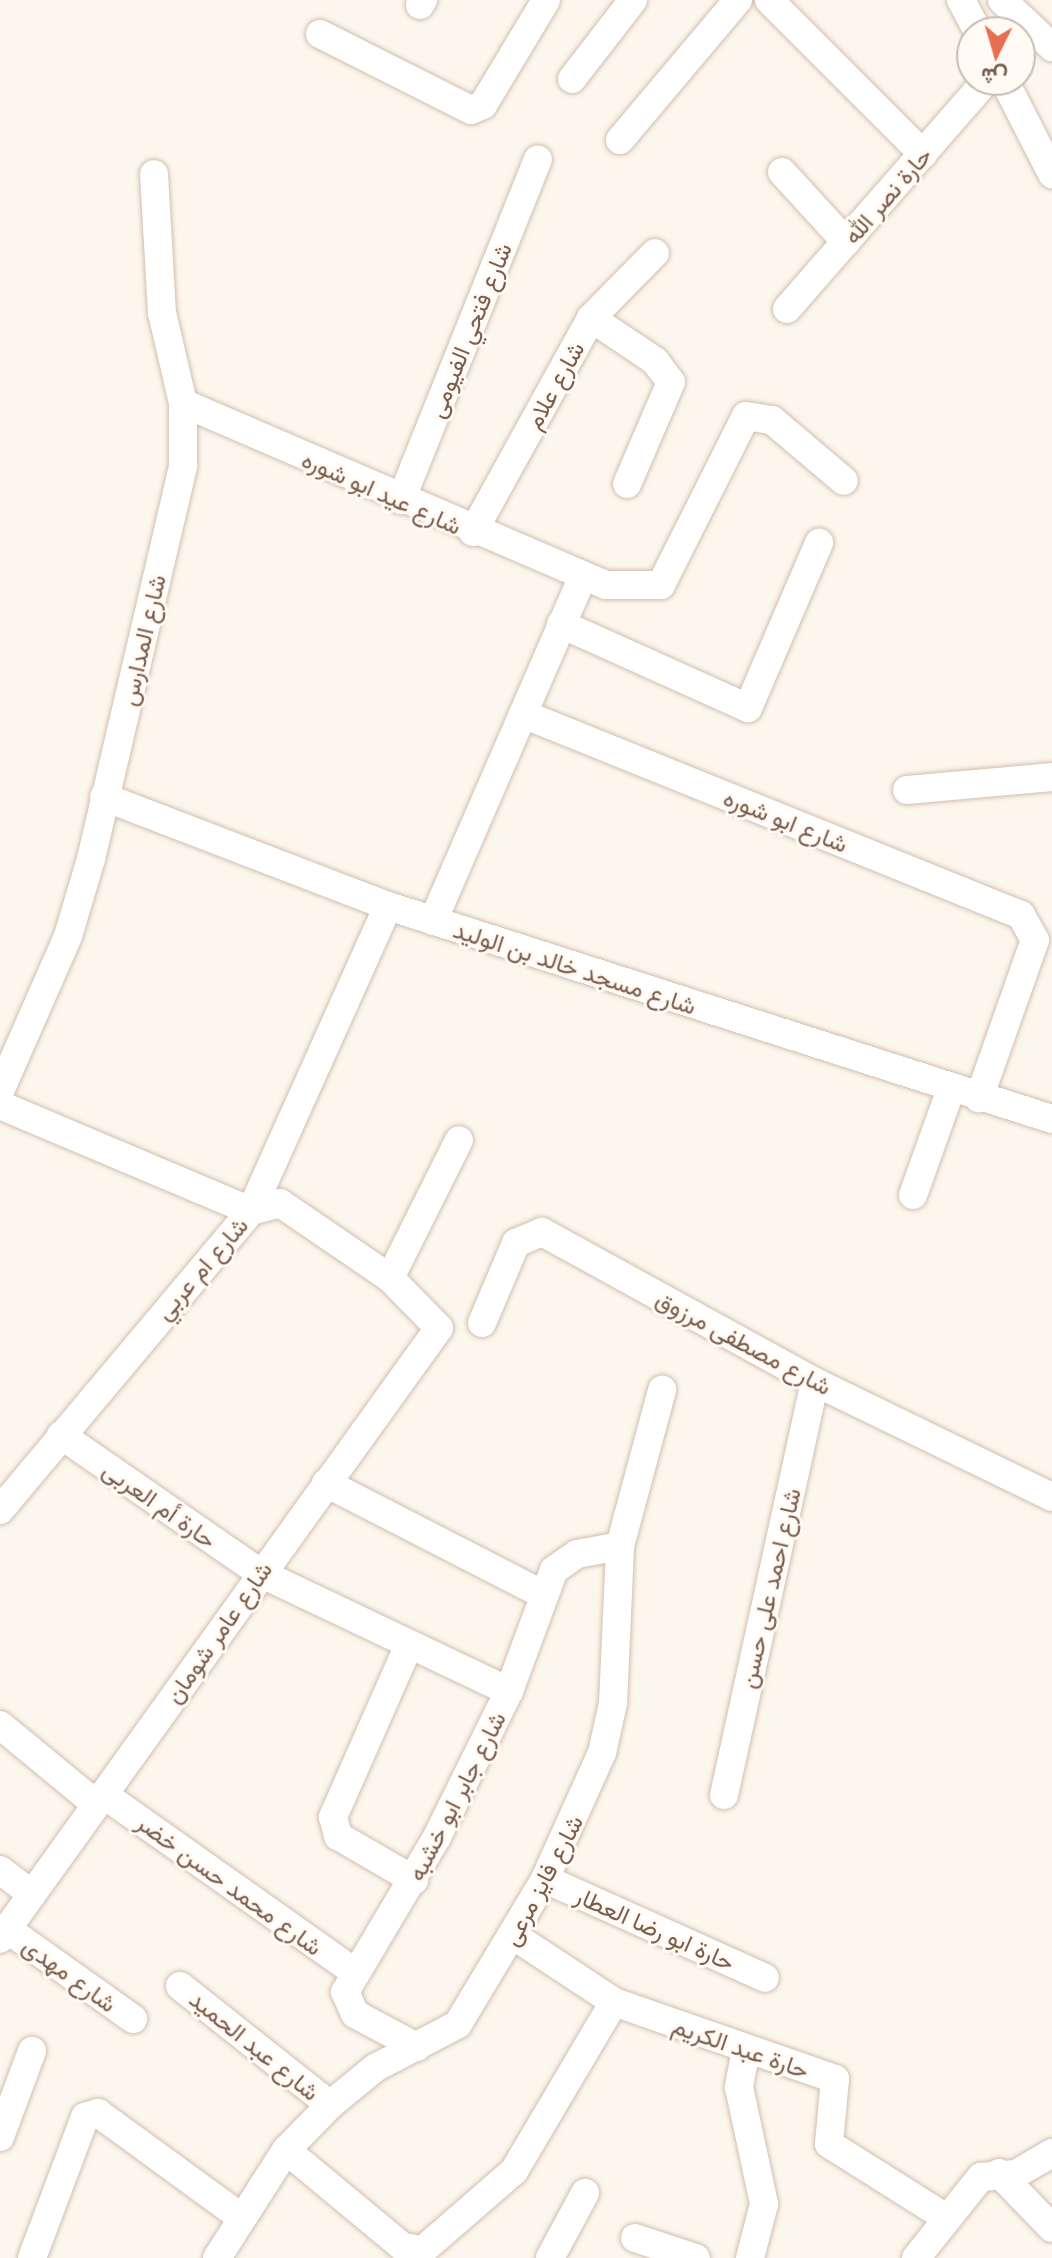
<!DOCTYPE html>
<html>
<head>
<meta charset="utf-8">
<style>
  body { margin:0 }
  #map { position:relative; width:1052px; height:2258px; overflow:hidden; background:#fdf6ec; font-family:"Open Sans",Vazirmatn,sans-serif }
  div>[style] { position:absolute }
  .roads { filter:drop-shadow(0 0 2px #d1beb0) drop-shadow(0 0 2px #d1beb0) }
  .minor>* { height:28px; margin:-14px; padding:0 14px; transform-origin:14px; border-radius:14px; background:#fff }
  span { translate:-50% -50%; white-space:nowrap; text-align:center; line-height:1.15; -webkit-text-stroke:6px #fffaf3; paint-order:stroke }
  .street-label { font-size:24px; color:#7a5c4d }
  .north { position:absolute; left:956px; top:16px; width:80px; height:80px; box-sizing:border-box; background:#fffaf3; border:2px solid #cabbb1; border-radius:50%; rotate:185deg; font-size:22px; font-weight:700; line-height:32px; text-align:center; color:#7a5c4d }
  .north::after { content:''; display:block; margin:auto; width:28px; height:36px; background:#e76f51; clip-path:polygon(50% 0,100% 100%,50% 72%,0 100%) }
</style>
</head>
<body>
<div id="map">
  <div class="roads">
    <div class="minor">
      <i style="left:769px;top:0;width:218px;rotate:45deg"></i>
      <i style="left:961px;top:0;width:36px;rotate:62deg"></i>
      <i style="left:1002px;top:0;width:69px;rotate:43.2deg"></i>
      <i style="left:420px;top:5px;width:6px;rotate:-59deg"></i>
      <i style="left:320px;top:34px;width:169px;rotate:26.7deg"></i>
      <i style="left:471px;top:110px;width:13px;rotate:-23deg"></i>
      <i style="left:483px;top:105px;width:122px;rotate:-59deg"></i>
      <i style="left:572px;top:79px;width:100px;rotate:-52.3deg"></i>
      <i style="left:1004px;top:80px;width:106px;rotate:62.9deg"></i>
      <i style="left:620px;top:140px;width:183px;rotate:-49.9deg"></i>
      <i style="left:782px;top:172px;width:95px;rotate:47.6deg"></i>
      <i style="left:787px;top:309px;width:304px;rotate:-48.9deg"></i>
      <i style="left:591px;top:318px;width:77px;rotate:33.9deg"></i>
      <i style="left:655px;top:361px;width:26px;rotate:53deg"></i>
      <i style="left:671px;top:382px;width:111px;rotate:113.3deg"></i>
      <i style="left:183px;top:403px;width:460px;rotate:23.3deg"></i>
      <i style="left:606px;top:585px;width:55px"></i>
      <i style="left:661px;top:585px;width:189px;rotate:-63.3deg"></i>
      <i style="left:746px;top:416px;width:26px;rotate:9deg"></i>
      <i style="left:772px;top:420px;width:94px;rotate:40.3deg"></i>
      <i style="left:401px;top:500px;width:367px;rotate:-68.1deg"></i>
      <i style="left:473px;top:532px;width:244px;rotate:-61.1deg"></i>
      <i style="left:591px;top:318px;width:91px;rotate:-45.4deg"></i>
      <i style="left:561px;top:624px;width:205px;rotate:24.2deg"></i>
      <i style="left:748px;top:708px;width:180px;rotate:-66.7deg"></i>
      <i style="left:523px;top:714px;width:537px;rotate:21.98deg"></i>
      <i style="left:1021px;top:915px;width:29px;rotate:61deg"></i>
      <i style="left:1035px;top:940px;width:168px;rotate:109.5deg"></i>
      <i style="left:907px;top:790px;width:146px;rotate:-5.1deg"></i>
      <i style="left:104px;top:797px;width:304px;rotate:21deg"></i>
      <i style="left:388px;top:906px;width:697px;rotate:17.79deg"></i>
      <i style="left:433px;top:921px;width:372px;rotate:-66.5deg"></i>
      <i style="left:0;top:1091px;width:169px;rotate:-66.3deg"></i>
      <i style="left:68px;top:936px;width:80px;rotate:-73.4deg"></i>
      <i style="left:91px;top:859px;width:404px;rotate:-76.8deg"></i>
      <i style="left:183px;top:466px;width:63px;rotate:-90deg"></i>
      <i style="left:183px;top:403px;width:92px;rotate:-103.1deg"></i>
      <i style="left:162px;top:313px;width:139px;rotate:-93.3deg"></i>
      <i style="left:0;top:1105px;width:272px;rotate:22.9deg"></i>
      <i style="left:251px;top:1211px;width:30px;rotate:-15deg"></i>
      <i style="left:280px;top:1203px;width:133px;rotate:34.3deg"></i>
      <i style="left:390px;top:1278px;width:70px;rotate:45.6deg"></i>
      <i style="left:439px;top:1328px;width:752px;rotate:125.7deg"></i>
      <i style="left:913px;top:1195px;width:113px;rotate:-70.3deg"></i>
      <i style="left:390px;top:1278px;width:154px;rotate:-63.4deg"></i>
      <i style="left:482px;top:1323px;width:87px;rotate:-67deg"></i>
      <i style="left:516px;top:1243px;width:28px;rotate:-23deg"></i>
      <i style="left:542px;top:1232px;width:311px;rotate:28.8deg"></i>
      <i style="left:815px;top:1382px;width:263px;rotate:25.9deg"></i>
      <i style="left:61px;top:1435px;width:242px;rotate:34.7deg"></i>
      <i style="left:260px;top:1573px;width:276px;rotate:25.4deg"></i>
      <i style="left:326px;top:1483px;width:241px;rotate:27.2deg"></i>
      <i style="left:0;top:1510px;width:390px;rotate:-50deg"></i>
      <i style="left:251px;top:1211px;width:334px;rotate:-65.8deg"></i>
      <i style="left:408px;top:1647px;width:186px;rotate:113.8deg"></i>
      <i style="left:333px;top:1817px;width:20px;rotate:75deg"></i>
      <i style="left:338px;top:1836px;width:88px;rotate:30.1deg"></i>
      <i style="left:0;top:1725px;width:124px;rotate:39.5deg"></i>
      <i style="left:103px;top:1794px;width:310px;rotate:35.3deg"></i>
      <i style="left:724px;top:1795px;width:423px;rotate:-77.6deg"></i>
      <i style="left:0;top:1870px;width:40px;rotate:37deg"></i>
      <i style="left:545px;top:1879px;width:241px;rotate:24.2deg"></i>
      <i style="left:7px;top:1929px;width:155px;rotate:35.5deg"></i>
      <i style="left:514px;top:1936px;width:120px;rotate:33.4deg"></i>
      <i style="left:614px;top:2002px;width:234px;rotate:19.2deg"></i>
      <i style="left:835px;top:2079px;width:65px;rotate:95.3deg"></i>
      <i style="left:829px;top:2144px;width:137px;rotate:32.2deg"></i>
      <i style="left:180px;top:1986px;width:191px;rotate:38.4deg"></i>
      <i style="left:417px;top:2047px;width:70px;rotate:-152deg"></i>
      <i style="left:355px;top:2014px;width:24px;rotate:-114deg"></i>
      <i style="left:345px;top:1992px;width:180px;rotate:-59.3deg"></i>
      <i style="left:437px;top:1837px;width:163px;rotate:-63.7deg"></i>
      <i style="left:509px;top:1691px;width:129px;rotate:-69.6deg"></i>
      <i style="left:554px;top:1570px;width:28px;rotate:-35deg"></i>
      <i style="left:577px;top:1554px;width:44px;rotate:-10.5deg"></i>
      <i style="left:746px;top:2050px;width:38px;rotate:101deg"></i>
      <i style="left:739px;top:2087px;width:120px;rotate:77.9deg"></i>
      <i style="left:764px;top:2204px;width:56px;rotate:104.5deg"></i>
      <i style="left:0;top:2137px;width:92px;rotate:-69.6deg"></i>
      <i style="left:286px;top:2150px;width:152px;rotate:39.7deg"></i>
      <i style="left:403px;top:2247px;width:20px;rotate:9deg"></i>
      <i style="left:423px;top:2250px;width:121px;rotate:-41deg"></i>
      <i style="left:514px;top:2171px;width:196px;rotate:-59.4deg"></i>
      <i style="left:999px;top:2173px;width:76px;rotate:46.1deg"></i>
      <i style="left:635px;top:2238px;width:64px;rotate:18.2deg"></i>
      <i style="left:32px;top:2258px;width:151px;rotate:-69.4deg"></i>
      <i style="left:85px;top:2117px;width:14px;rotate:-17deg"></i>
      <i style="left:98px;top:2113px;width:178px;rotate:36.1deg"></i>
      <i style="left:217px;top:2258px;width:128px;rotate:-57.4deg"></i>
      <i style="left:286px;top:2150px;width:63px;rotate:-45.6deg"></i>
      <i style="left:330px;top:2105px;width:58px;rotate:-39.4deg"></i>
      <i style="left:375px;top:2068px;width:94px;rotate:-27.9deg"></i>
      <i style="left:458px;top:2024px;width:169px;rotate:-59deg"></i>
      <i style="left:545px;top:1879px;width:138px;rotate:-65.7deg"></i>
      <i style="left:602px;top:1753px;width:51px;rotate:-77.6deg"></i>
      <i style="left:613px;top:1703px;width:157px;rotate:-87.4deg"></i>
      <i style="left:620px;top:1546px;width:162px;rotate:-74.9deg"></i>
      <i style="left:550px;top:2258px;width:74px;rotate:-61.7deg"></i>
      <i style="left:916px;top:2258px;width:104px;rotate:-51.3deg"></i>
      <i style="left:981px;top:2177px;width:35px;rotate:-5deg"></i>
      <i style="left:1016px;top:2174px;width:42px;rotate:-30.3deg"></i>
    </div>
  </div>
  <div class="street-label">
    <span style="left:887px;top:195px;rotate:-49deg">حارة نصر الله</span>
    <span style="left:469px;top:330px;rotate:-68deg">شارع فتحي الفيومى</span>
    <span style="left:554px;top:385px;rotate:-61deg">شارع علام</span>
    <span style="left:382px;top:492px;rotate:24deg">شارع عيد ابو شوره</span>
    <span style="left:142px;top:640px;rotate:-77deg">شارع المدارس</span>
    <span style="left:786px;top:820px;rotate:22deg">شارع ابو شوره</span>
    <span style="left:575px;top:967px;rotate:18deg">شارع مسجد خالد بن الوليد</span>
    <span style="left:201px;top:1268px;rotate:-49deg">شارع ام عربي</span>
    <span style="left:744px;top:1342px;rotate:28deg">شارع مصطفى مرزوق</span>
    <span style="left:160px;top:1504px;rotate:35deg">حارة أم العربى</span>
    <span style="left:769px;top:1588px;rotate:-77deg">شارع احمد على حسن</span>
    <span style="left:218px;top:1632px;rotate:-55deg">شارع عامر شومان</span>
    <span style="left:456px;top:1796px;rotate:-63deg">شارع جابر ابو خشبه</span>
    <span style="left:542px;top:1880px;rotate:-62deg">شارع فايز مرعى</span>
    <span style="left:230px;top:1884px;rotate:36deg">شارع محمد حسن خضر</span>
    <span style="left:655px;top:1928px;rotate:24deg">حارة ابو رضا العطار</span>
    <span style="left:70px;top:1974px;rotate:36deg">شارع مهدى</span>
    <span style="left:255px;top:2045px;rotate:39deg">شارع عبد الحميد</span>
    <span style="left:741px;top:2047px;rotate:19deg">حارة عبد الكريم</span>
  </div>
  <div class="north">ش</div>
</div>
</body>
</html>
